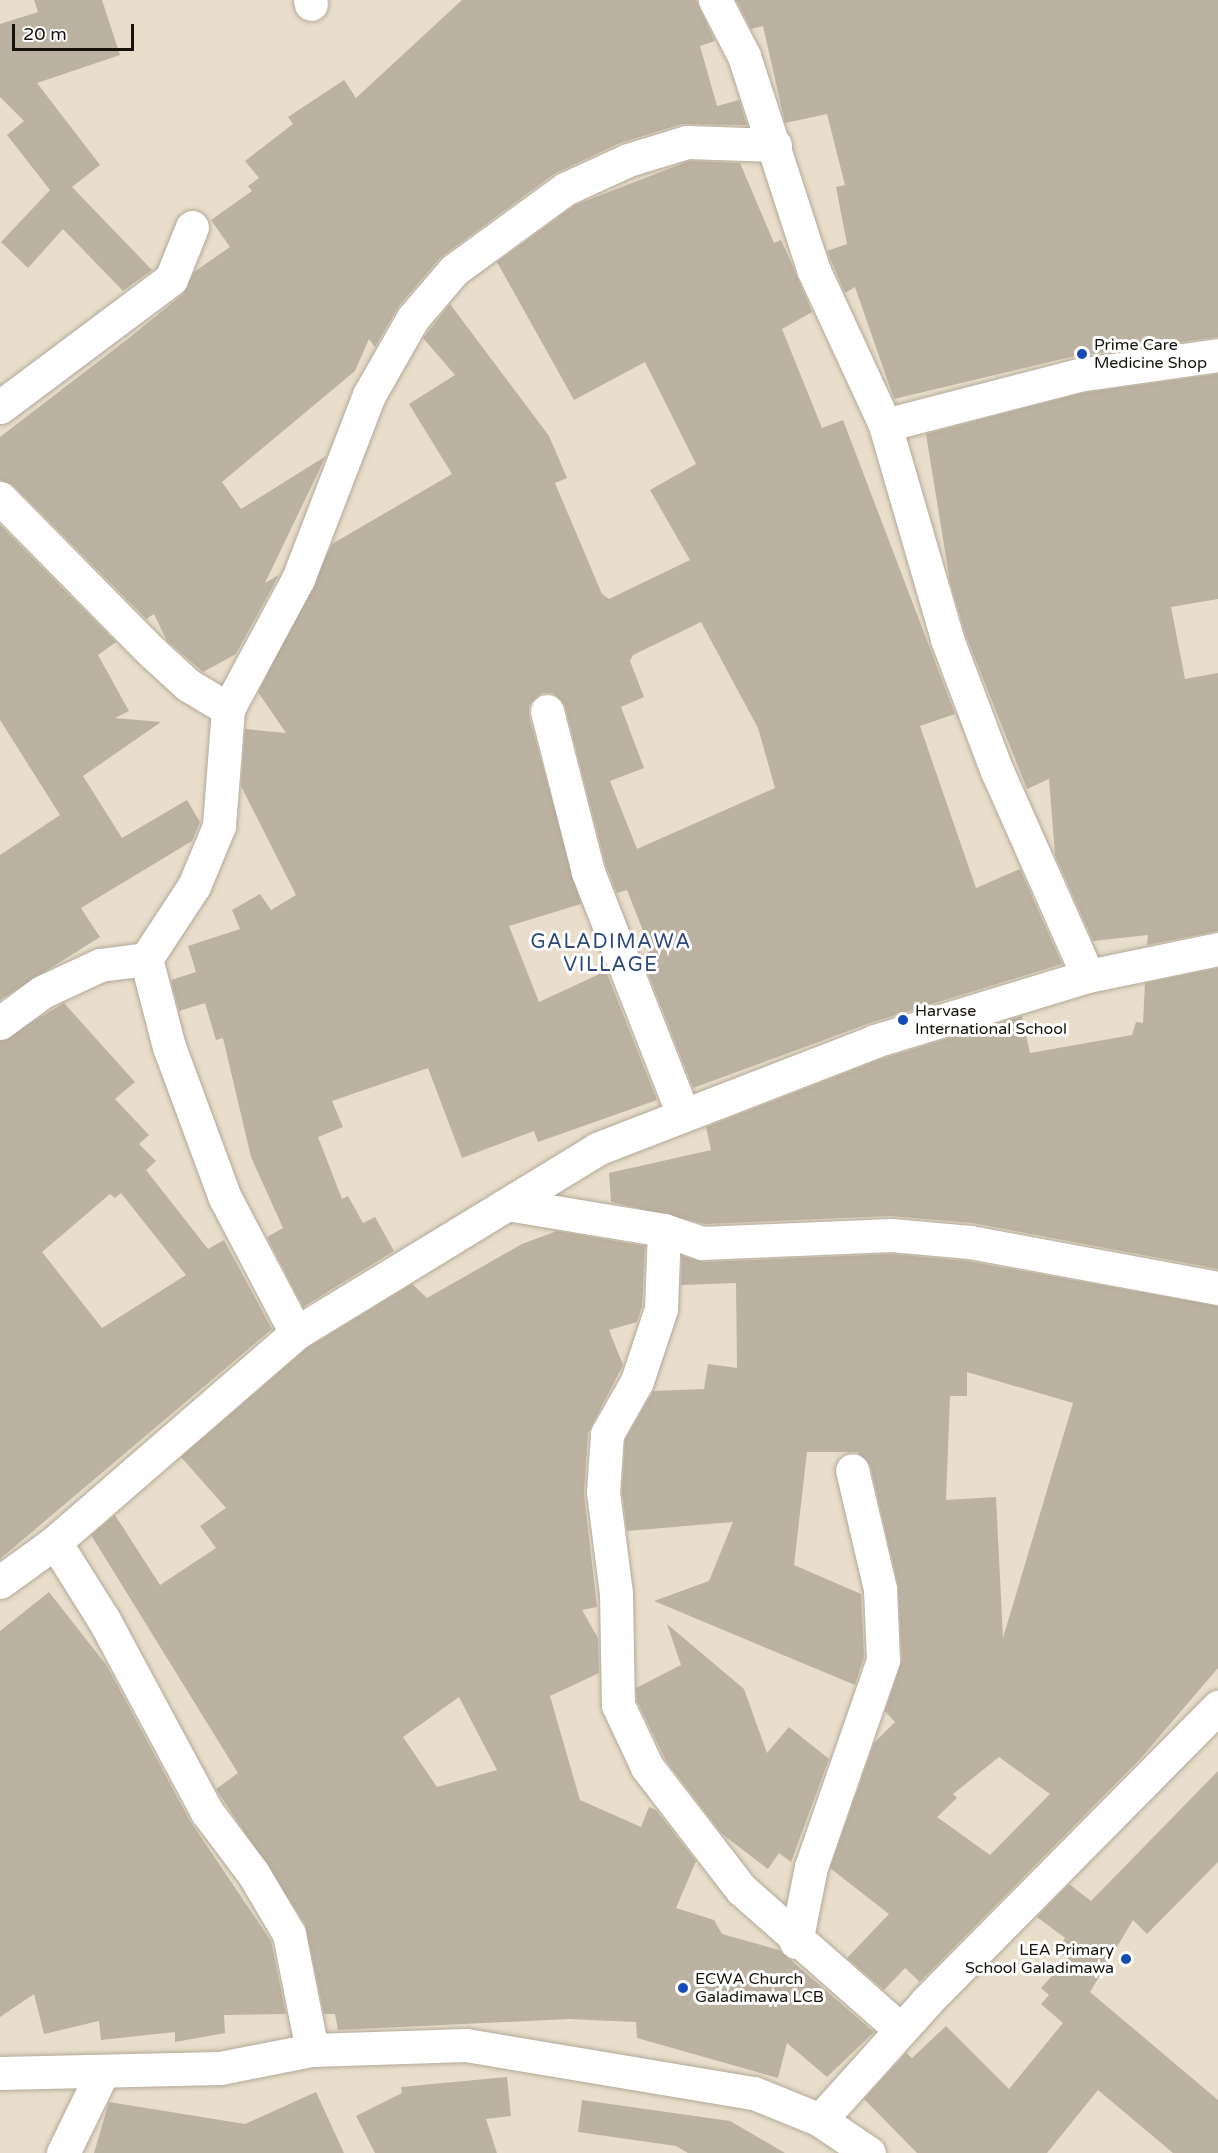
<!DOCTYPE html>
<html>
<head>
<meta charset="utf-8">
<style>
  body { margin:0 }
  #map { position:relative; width:1218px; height:2153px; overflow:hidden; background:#e8decb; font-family:"Varela Round",sans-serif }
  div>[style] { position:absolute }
  .building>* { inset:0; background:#bcb2a1 }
  .roads { filter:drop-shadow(0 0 2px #b3a998) drop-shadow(0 0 2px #b3a998) }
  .minor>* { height:33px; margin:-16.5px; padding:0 16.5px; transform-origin:16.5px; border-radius:16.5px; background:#fff }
  .dots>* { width:16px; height:16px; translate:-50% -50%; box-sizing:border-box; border:3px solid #fff; border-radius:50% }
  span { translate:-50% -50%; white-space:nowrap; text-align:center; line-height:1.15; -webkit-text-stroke:6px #fff; paint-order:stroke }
  .poi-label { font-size:16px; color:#16130d }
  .left { translate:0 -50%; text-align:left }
  .right { translate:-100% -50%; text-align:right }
  .quarter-label { font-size:20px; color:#2a477e; letter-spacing:1.5px }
  .scale { position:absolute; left:12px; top:24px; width:122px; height:27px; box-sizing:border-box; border:3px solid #16130d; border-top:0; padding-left:8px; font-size:18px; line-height:21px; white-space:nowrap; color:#16130d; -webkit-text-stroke:4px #fff; paint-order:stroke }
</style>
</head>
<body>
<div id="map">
  <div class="building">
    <i style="clip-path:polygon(34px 0,102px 0,120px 55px,37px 83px,100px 165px,72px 187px,152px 270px,123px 291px,63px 229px,28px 268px,1px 242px,50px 190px,7px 135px,24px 121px,0 97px,0 24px,38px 12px)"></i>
    <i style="clip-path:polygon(462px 0,696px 0,715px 41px,700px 46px,717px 106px,739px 100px,747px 125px,682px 124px,620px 143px,554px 174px,440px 258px,399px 306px,375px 347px,369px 339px,355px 371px,222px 482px,241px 509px,326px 456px,265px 583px,279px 575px,236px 654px,203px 672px,167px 641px,154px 614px,146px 619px,13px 485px,0 480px,0 437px,129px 338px,183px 294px,194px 272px,230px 247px,211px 220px,252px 191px,248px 186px,259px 178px,245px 161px,293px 124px,288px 117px,344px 80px,356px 98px)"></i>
    <i style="clip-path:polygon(736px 0,1218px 0,1218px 337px,1075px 356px,894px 399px,855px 287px,845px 293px,827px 251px,847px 244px,836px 187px,845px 185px,827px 114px,785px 123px,763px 26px,751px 29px)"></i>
    <i style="clip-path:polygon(evenodd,689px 161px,740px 163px,774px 243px,781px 240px,791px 262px,812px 312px,782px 329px,822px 428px,843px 420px,955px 714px,920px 726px,976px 888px,1020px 869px,1062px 964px,870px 1023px,693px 1088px,641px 955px,651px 951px,627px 890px,617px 893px,606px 866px,565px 706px,553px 693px,542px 693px,529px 705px,529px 716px,581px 904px,509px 926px,539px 1002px,606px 971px,657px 1100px,538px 1142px,534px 1131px,462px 1158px,428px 1068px,332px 1101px,343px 1127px,318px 1137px,342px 1199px,348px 1196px,363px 1223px,375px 1217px,394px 1251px,303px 1307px,267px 1237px,283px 1228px,251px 1157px,223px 1038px,216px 1040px,205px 1003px,179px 1011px,171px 980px,196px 972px,188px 946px,240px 929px,232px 910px,260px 894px,271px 910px,296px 895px,241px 786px,245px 729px,286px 733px,258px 692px,332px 544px,452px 474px,409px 404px,455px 375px,423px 338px,450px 304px,549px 436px,567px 478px,555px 483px,602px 594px,609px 599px,690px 560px,650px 490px,696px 464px,645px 362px,574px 400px,497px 262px,575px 205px,689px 161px,701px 622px,758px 728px,775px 788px,637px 849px,610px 781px,644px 768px,621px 707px,644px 697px,630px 661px,633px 655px,701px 622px)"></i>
    <i style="clip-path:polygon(1218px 374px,1218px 599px,1171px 607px,1185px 679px,1218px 673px,1218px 931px,1147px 945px,1148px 935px,1093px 941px,1055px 855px,1049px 779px,1027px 789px,965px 633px,950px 582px,926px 434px,1082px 393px)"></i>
    <i style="clip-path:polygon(0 525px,116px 642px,98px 655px,129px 711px,115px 718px,161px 722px,83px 776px,122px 838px,187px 800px,200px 822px,192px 841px,81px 908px,100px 937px,0 1000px,0 855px,60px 815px,0 720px)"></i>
    <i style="clip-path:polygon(1218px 968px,1218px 1269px,972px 1223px,890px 1216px,705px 1224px,611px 1202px,609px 1173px,711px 1150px,706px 1127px,881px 1059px,1022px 1016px,1030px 1053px,1132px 1035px,1136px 1022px,1143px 1023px,1145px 983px)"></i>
    <i style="clip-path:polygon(evenodd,64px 1003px,135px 1082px,115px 1099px,149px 1135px,139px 1144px,156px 1161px,146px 1170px,208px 1249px,224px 1240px,272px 1329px,0 1559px,0 1041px,64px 1003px,121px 1193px,186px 1275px,102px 1328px,42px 1252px,110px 1194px,115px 1198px,121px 1193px)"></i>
    <i style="clip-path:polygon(evenodd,557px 1231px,645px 1246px,642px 1306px,637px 1322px,609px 1330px,623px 1365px,588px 1433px,584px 1494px,597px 1607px,582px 1610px,598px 1638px,599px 1673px,550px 1696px,580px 1800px,641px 1827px,649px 1807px,656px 1810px,696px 1861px,676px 1908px,714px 1920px,722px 1934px,779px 1950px,874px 2032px,827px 2077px,787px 2043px,778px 2078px,637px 2038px,636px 2022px,569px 2019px,338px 2030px,335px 2014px,324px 2014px,305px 1924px,216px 1789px,238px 1773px,91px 1535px,115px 1515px,160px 1585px,216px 1548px,200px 1526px,226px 1508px,181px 1457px,307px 1348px,412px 1284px,427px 1298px,522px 1244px,557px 1231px,459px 1697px,497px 1770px,437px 1787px,403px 1737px,459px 1697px)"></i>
    <i style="clip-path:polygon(evenodd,891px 1254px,967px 1261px,1218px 1306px,1218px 1668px,1141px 1758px,920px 1982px,905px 1968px,884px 1990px,847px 1958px,889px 1914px,830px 1868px,874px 1743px,895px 1722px,885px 1711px,902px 1660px,898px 1585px,870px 1465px,857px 1452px,807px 1452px,794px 1565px,861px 1594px,864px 1657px,855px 1685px,654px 1601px,709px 1581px,733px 1522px,627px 1531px,622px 1491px,625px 1440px,653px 1391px,704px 1389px,708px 1364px,737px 1368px,736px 1283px,681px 1285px,682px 1256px,703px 1262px,891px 1254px,967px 1372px,1073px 1403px,1003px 1638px,996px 1497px,946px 1500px,950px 1396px,967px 1396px,967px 1372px,891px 1254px,999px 1757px,1050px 1794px,990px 1855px,937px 1817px,957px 1798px,953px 1794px,999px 1757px)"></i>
    <i style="clip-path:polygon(49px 1592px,107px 1666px,190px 1821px,271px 1941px,286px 2014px,224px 2015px,225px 2033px,175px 2042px,175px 2032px,101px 2040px,99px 2021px,44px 2034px,34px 1994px,0 2017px,0 1631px)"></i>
    <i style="clip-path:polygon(667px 1624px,744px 1689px,767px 1753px,789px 1727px,829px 1759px,791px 1862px,779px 1853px,768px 1869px,722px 1834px,666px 1761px,637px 1701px,636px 1688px,681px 1665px)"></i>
    <i style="clip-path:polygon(1218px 1771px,1218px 1862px,1147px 1934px,1133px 1920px,1090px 1992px,1218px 2100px,1218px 2153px,1173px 2153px,1098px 2090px,1047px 2153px,917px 2153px,864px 2099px,906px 2053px,912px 2058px,946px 2026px,1009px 2089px,1063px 2023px,1041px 2004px,1049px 1995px,1041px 1988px,1068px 1958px,1057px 1951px,1065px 1938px,1037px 1917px,1069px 1884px,1091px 1901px)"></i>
    <i style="clip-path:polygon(507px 2077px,511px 2116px,486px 2119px,497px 2153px,375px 2153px,356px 2116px,402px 2093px,401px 2087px)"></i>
    <i style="clip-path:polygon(316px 2092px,344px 2153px,94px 2153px,109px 2102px,245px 2124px)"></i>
    <i style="clip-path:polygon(582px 2100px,730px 2121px,785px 2153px,688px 2153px,676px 2146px,578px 2132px)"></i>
  </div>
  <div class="roads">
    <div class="minor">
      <i style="left:310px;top:0;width:4px;rotate:76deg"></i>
      <i style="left:715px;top:0;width:63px;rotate:62.6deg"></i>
      <i style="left:744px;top:56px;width:226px;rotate:72deg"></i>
      <i style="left:814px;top:271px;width:170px;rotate:65.2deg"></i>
      <i style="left:885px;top:425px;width:223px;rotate:73.8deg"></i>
      <i style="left:947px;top:639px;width:141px;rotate:69.3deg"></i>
      <i style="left:997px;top:771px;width:224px;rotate:66.1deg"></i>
      <i style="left:0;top:407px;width:214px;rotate:-36.8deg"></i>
      <i style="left:171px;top:279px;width:56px;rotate:-68deg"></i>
      <i style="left:885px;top:425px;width:199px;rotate:-14.5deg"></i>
      <i style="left:1078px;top:375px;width:141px;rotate:-8.1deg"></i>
      <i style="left:0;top:498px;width:216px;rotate:45.4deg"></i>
      <i style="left:152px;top:652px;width:49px;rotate:42.5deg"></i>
      <i style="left:188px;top:685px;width:47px;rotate:31deg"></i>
      <i style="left:547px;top:711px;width:166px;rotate:75.7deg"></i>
      <i style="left:588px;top:872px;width:258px;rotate:68.6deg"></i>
      <i style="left:0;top:1023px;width:52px;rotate:-36.4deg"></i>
      <i style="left:42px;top:992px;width:64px;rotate:-25deg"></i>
      <i style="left:100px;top:965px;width:46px;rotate:-7.4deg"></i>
      <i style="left:513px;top:1205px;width:153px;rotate:9.4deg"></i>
      <i style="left:664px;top:1230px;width:40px;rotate:18.9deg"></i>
      <i style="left:702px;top:1243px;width:189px;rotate:-2.4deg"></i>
      <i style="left:891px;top:1235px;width:79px;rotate:5.1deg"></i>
      <i style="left:970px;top:1242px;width:252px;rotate:10.5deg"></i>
      <i style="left:664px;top:1230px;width:79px;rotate:92.2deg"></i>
      <i style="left:661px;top:1309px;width:76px;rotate:108.4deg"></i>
      <i style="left:637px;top:1381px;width:61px;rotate:119.5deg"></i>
      <i style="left:607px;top:1434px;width:58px;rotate:93.9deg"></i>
      <i style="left:603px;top:1492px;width:102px;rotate:82.7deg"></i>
      <i style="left:616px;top:1593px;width:112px;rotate:89deg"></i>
      <i style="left:618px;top:1705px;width:68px;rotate:64.9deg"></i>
      <i style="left:647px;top:1767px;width:154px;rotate:52.4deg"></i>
      <i style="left:741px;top:1889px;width:213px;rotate:41.4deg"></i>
      <i style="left:296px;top:1333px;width:153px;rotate:-117.7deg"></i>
      <i style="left:225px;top:1198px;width:161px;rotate:-110.3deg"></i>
      <i style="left:169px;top:1047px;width:91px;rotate:-104.6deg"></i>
      <i style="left:146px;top:959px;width:87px;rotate:-56.7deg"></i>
      <i style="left:194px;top:886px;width:65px;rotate:-67.4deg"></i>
      <i style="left:219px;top:826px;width:117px;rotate:-85.6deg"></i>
      <i style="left:228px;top:709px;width:148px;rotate:-61.7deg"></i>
      <i style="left:298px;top:579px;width:197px;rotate:-68.9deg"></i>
      <i style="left:369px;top:395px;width:89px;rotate:-60.3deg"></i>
      <i style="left:413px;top:318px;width:63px;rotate:-49.5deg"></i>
      <i style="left:454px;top:270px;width:137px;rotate:-36.1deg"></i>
      <i style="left:565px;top:189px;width:69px;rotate:-24.7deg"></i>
      <i style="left:628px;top:160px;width:62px;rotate:-17deg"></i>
      <i style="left:687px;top:142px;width:88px;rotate:2deg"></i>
      <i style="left:55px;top:1542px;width:92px;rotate:57.9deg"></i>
      <i style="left:104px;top:1620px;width:218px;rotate:61.8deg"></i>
      <i style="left:207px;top:1812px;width:76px;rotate:53deg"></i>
      <i style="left:253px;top:1873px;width:71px;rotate:59.5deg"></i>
      <i style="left:289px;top:1934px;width:118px;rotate:78.8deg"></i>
      <i style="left:0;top:1582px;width:68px;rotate:-36deg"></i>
      <i style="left:55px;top:1542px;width:319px;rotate:-40.9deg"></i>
      <i style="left:296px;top:1333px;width:353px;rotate:-31.4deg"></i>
      <i style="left:597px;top:1149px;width:298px;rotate:-21.2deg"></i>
      <i style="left:875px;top:1041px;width:223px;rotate:-17deg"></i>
      <i style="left:1088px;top:976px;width:133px;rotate:-11.7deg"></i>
      <i style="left:796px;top:1942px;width:76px;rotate:-78.7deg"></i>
      <i style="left:811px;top:1867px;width:219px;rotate:-70.8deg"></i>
      <i style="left:883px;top:1660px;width:71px;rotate:-92.4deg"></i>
      <i style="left:880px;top:1589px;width:122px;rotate:-103.2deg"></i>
      <i style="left:0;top:2073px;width:220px;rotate:-1.3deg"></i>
      <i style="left:220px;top:2068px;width:94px;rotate:-11.1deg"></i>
      <i style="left:312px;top:2050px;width:154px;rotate:-1.9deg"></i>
      <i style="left:466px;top:2045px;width:292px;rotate:9.5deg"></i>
      <i style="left:754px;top:2093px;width:71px;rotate:22.2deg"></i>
      <i style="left:820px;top:2120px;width:59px;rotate:34deg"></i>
      <i style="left:820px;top:2120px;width:160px;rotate:-48deg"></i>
      <i style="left:927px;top:2001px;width:414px;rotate:-45.3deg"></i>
      <i style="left:63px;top:2153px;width:89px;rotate:-64deg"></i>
    </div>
  </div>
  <div class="dots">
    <i style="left:1082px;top:354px;background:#164bb7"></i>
    <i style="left:903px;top:1020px;background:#164bb7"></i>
    <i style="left:1126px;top:1959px;background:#164bb7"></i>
    <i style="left:683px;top:1988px;background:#164bb7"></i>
  </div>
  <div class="poi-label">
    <span class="left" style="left:1094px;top:354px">Prime Care<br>Medicine Shop</span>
    <span class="left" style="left:915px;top:1020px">Harvase<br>International School</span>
    <span class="right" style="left:1114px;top:1959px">LEA Primary<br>School Galadimawa</span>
    <span class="left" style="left:695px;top:1988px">ECWA Church<br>Galadimawa LCB</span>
  </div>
  <div class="quarter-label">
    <span style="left:611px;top:954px">GALADIMAWA<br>VILLAGE</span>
  </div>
  <div class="scale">20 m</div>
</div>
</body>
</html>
